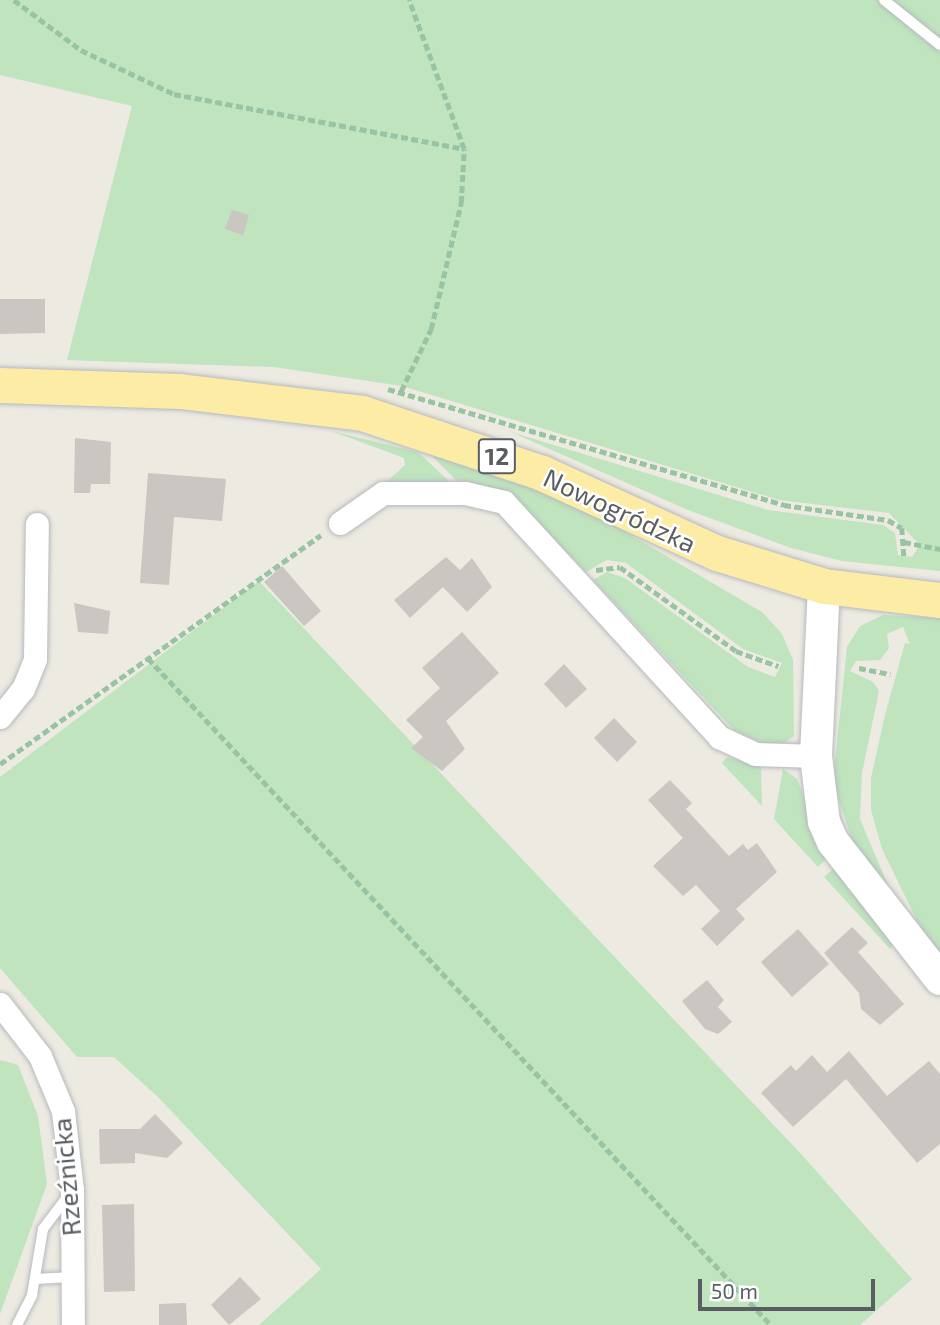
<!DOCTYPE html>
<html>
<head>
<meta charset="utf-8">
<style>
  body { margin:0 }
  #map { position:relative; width:940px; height:1325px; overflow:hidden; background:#eceae1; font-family:"Exo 2",sans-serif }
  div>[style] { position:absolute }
  .green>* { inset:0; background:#bfe4be }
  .building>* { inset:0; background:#cac6c1 }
  .path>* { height:4.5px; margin-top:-2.25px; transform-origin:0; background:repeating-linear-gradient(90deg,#98c4a3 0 7px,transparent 0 10.5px) }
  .roads { filter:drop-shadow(0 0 2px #b7b9be) drop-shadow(0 0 2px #b7b9be) }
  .service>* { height:10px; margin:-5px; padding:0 5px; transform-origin:5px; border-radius:5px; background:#fff }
  .minor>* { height:23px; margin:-11.5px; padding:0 11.5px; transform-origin:11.5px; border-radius:11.5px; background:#fff }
  .secondary>* { height:32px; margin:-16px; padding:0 16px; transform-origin:16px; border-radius:16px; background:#fff }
  .primary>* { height:35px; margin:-17.5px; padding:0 17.5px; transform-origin:17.5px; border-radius:17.5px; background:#fdeca6 }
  span { translate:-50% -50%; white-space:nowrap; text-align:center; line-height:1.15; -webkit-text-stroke:5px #fff; paint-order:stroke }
  .shield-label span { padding:2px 5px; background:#fff; border:2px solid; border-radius:5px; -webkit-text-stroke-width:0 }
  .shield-label { font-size:24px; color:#5a5e62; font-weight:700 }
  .street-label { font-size:26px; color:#5a5e62 }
  .scale { position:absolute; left:698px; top:1279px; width:177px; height:32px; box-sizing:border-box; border:4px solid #5a5e62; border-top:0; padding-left:9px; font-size:21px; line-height:24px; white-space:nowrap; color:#5a5e62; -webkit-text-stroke:5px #fff; paint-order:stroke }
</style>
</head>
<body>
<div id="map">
  <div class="green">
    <i style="clip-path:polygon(0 0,940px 0,940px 571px,842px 561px,791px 548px,688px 510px,511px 432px,768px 510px,883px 525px,895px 533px,898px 555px,912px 557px,920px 545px,889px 513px,779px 500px,402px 386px,274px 367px,67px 360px,132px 106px,0 75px)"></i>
    <i style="clip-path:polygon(331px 431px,418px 452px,455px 487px,384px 484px,405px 465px,404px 458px)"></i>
    <i style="clip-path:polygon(426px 450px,492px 470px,598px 516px,762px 612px,782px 634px,793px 660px,794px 736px,784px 743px,765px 744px,735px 731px,593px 580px,607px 572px,625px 578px,748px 667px,775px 677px,782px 663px,743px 649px,626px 563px,607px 560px,586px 572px,516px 500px,463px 487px)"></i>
    <i style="clip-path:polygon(259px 581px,802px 1155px,912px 1279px,860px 1325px,259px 1325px,321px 1269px,158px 1097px,114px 1057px,77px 1057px,0 968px,0 777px)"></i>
    <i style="clip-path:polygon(883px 615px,940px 618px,940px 953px,925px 937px,882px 849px,871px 810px,871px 778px,885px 715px,905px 643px,910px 644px,903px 627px,887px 634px,889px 648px,880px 660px,856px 661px,850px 671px,873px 682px,879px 691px,862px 773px,860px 819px,890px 890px,853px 844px,833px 781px,847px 647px,860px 626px)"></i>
    <i style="clip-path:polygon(727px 757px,761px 767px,762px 806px,722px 763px)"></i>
    <i style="clip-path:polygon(783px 769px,797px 779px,827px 858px,818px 867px,774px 819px)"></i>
    <i style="clip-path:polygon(834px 868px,894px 943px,890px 949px,824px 877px)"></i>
    <i style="clip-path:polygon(0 1060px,18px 1065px,38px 1116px,47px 1184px,0 1314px)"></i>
  </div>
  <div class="building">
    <i style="clip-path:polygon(232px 210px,249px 215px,243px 235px,225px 229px)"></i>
    <i style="clip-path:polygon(0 299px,45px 299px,45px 333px,0 334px)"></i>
    <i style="clip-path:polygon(75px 438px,111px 442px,110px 484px,91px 484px,90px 493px,74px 493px)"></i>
    <i style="clip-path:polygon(148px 473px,226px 479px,222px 521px,174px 517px,169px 585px,140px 583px)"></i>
    <i style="clip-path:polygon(446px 557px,460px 570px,472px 558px,492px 587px,467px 612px,443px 587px,410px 618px,394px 600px)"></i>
    <i style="clip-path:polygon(282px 566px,321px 611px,304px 626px,264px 582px)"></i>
    <i style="clip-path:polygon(74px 603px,110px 611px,108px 634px,78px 632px)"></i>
    <i style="clip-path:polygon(462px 632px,499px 673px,446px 721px,465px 749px,442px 771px,411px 748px,423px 737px,406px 720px,440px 688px,422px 668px)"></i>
    <i style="clip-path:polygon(564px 664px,587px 689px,566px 708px,544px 684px)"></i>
    <i style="clip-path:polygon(614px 718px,637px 742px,617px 762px,594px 738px)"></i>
    <i style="clip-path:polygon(670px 780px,692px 803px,686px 809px,729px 856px,743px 844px,748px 850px,757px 843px,777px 872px,736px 909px,745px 919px,717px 946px,701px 929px,720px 911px,696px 885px,683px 896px,653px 866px,683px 838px,648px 800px)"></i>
    <i style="clip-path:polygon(852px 927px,868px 943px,858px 952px,904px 1004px,880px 1025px,861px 1009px,859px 993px,824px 953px)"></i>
    <i style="clip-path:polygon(798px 929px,829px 964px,792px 997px,761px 962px)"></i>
    <i style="clip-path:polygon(707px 980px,724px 1000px,718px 1007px,732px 1022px,718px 1034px,705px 1029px,682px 1001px)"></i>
    <i style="clip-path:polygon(849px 1051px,887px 1096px,929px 1061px,940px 1074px,940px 1144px,917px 1163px,846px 1079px,793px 1127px,761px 1093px,791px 1065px,796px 1071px,812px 1055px,827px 1072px)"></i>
    <i style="clip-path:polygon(155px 1114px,183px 1143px,167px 1158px,135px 1153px,135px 1163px,100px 1164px,99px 1129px,140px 1129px)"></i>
    <i style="clip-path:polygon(134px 1204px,135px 1291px,104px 1292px,102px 1205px)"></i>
    <i style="clip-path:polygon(240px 1277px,261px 1299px,229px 1325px,211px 1305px)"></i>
    <i style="clip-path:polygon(186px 1303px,187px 1325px,159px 1325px,159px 1304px)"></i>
  </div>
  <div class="path">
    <i style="left:14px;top:0;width:84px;rotate:36.7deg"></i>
    <i style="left:81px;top:50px;width:103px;rotate:25.3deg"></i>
    <i style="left:174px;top:94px;width:295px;rotate:10.7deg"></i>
    <i style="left:388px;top:389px;width:413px;rotate:16.3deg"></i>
    <i style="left:784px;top:505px;width:105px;rotate:8.2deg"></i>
    <i style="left:888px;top:520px;width:16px;rotate:30deg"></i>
    <i style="left:902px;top:528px;width:28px;rotate:86deg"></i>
    <i style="left:401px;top:391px;width:69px;rotate:-64.2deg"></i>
    <i style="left:431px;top:329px;width:130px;rotate:-76.6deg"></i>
    <i style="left:461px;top:203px;width:54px;rotate:-86.8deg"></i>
    <i style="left:464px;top:149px;width:159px;rotate:-110.3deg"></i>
    <i style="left:904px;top:542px;width:37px;rotate:11deg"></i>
    <i style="left:596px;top:570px;width:24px;rotate:-7deg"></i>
    <i style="left:620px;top:567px;width:143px;rotate:35.9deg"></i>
    <i style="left:736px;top:651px;width:45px;rotate:19.7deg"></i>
    <i style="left:148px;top:658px;width:913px;rotate:46.95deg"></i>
    <i style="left:859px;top:668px;width:32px;rotate:11deg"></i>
    <i style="left:0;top:764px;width:394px;rotate:-35.5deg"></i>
  </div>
  <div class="roads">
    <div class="service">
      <i style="left:884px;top:0;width:72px;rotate:38.8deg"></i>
      <i style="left:36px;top:1279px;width:36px;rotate:-3deg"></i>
      <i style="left:17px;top:1325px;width:34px;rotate:-63deg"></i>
      <i style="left:32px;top:1295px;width:67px;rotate:-80.5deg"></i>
      <i style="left:43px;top:1229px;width:46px;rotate:-52.9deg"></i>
    </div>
    <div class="minor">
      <i style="left:340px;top:523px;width:52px;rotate:-34.9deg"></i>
      <i style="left:383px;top:493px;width:82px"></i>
      <i style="left:465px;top:493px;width:40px;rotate:13deg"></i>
      <i style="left:504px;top:502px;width:319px;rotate:47.5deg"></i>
      <i style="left:719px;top:737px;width:40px;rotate:25deg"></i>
      <i style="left:755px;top:754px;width:61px;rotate:1.9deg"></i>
      <i style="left:0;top:717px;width:36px;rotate:-51deg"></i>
      <i style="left:23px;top:689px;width:32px;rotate:-68deg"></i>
      <i style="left:35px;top:659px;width:135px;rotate:-89.2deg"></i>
      <i style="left:0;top:1004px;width:66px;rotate:52.4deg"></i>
      <i style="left:40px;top:1056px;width:60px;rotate:67.3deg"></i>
      <i style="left:63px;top:1111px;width:80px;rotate:83.5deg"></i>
      <i style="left:72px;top:1190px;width:135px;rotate:89.6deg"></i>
    </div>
    <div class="secondary">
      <i style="left:824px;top:586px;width:170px;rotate:92.7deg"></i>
      <i style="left:816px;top:756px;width:66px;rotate:83.1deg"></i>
      <i style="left:824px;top:822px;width:22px;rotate:66deg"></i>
      <i style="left:833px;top:842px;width:174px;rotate:52deg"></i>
    </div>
    <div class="primary">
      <i style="left:0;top:385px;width:180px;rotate:1.9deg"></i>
      <i style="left:180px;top:391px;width:183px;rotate:6.9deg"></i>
      <i style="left:362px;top:413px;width:190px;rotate:18.4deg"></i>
      <i style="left:542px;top:473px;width:192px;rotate:24.6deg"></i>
      <i style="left:717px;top:553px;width:112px;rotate:17.1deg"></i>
      <i style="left:824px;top:586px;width:117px;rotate:6.9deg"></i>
    </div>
  </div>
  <div class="shield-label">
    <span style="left:497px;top:456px">12</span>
  </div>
  <div class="street-label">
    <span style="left:620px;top:510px;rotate:25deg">Nowogródzka</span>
    <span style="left:66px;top:1177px;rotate:-95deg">Rzeźnicka</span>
  </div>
  <div class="scale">50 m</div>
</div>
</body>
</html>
